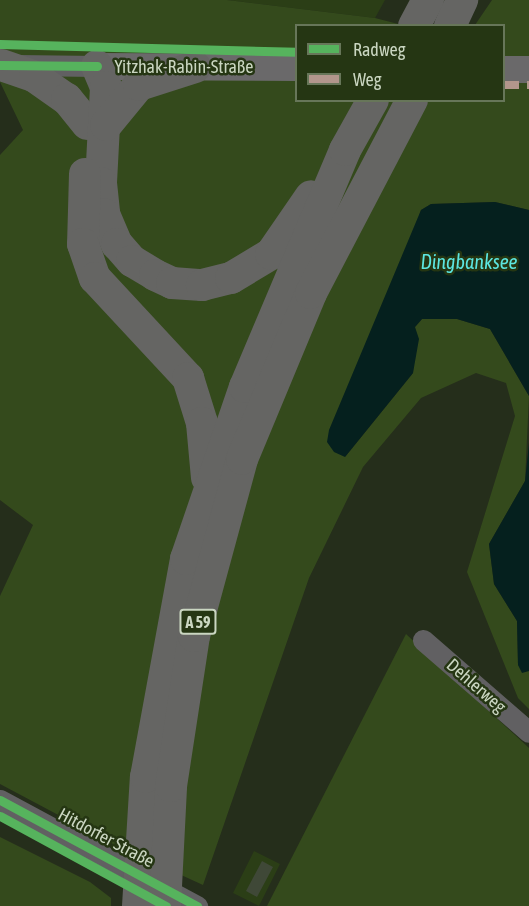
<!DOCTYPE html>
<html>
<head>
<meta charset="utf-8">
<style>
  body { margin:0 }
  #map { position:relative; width:529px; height:906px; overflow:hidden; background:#252e1b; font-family:"Asap Condensed",sans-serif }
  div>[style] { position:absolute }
  .built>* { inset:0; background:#2b3e16 }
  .green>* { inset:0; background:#344a1c }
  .water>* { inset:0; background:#05201e }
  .building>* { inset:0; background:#3f4837 }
  .minor>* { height:21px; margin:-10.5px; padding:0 10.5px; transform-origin:10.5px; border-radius:10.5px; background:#616062 }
  .major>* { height:27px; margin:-13.5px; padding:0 13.5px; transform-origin:13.5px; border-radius:13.5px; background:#6a696a }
  .highway>* { height:32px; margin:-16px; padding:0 16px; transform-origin:16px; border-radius:16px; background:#656563 }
  .quiet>* { height:8px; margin-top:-4px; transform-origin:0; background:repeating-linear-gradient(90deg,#b2968c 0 15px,transparent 0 23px) }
  .cycleway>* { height:9px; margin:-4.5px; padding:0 4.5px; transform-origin:4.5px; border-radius:4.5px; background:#56b35d }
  span { translate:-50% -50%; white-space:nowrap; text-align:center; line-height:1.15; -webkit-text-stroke:5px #253613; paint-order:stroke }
  .shield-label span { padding:2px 4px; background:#253613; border:2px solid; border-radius:4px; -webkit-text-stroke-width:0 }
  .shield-label { font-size:16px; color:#cad6c1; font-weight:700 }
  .street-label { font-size:18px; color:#cad6c1 }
  .water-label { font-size:20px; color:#5ce6e0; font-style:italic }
  .legend { position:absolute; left:295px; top:24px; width:210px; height:78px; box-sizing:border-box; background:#253613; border:2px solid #677659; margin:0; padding:8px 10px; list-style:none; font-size:18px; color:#cad6c1 }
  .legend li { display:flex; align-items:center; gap:12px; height:30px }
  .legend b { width:30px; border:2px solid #677659 }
</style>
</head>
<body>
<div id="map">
  <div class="built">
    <i style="clip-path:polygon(227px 0,385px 0,375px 18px)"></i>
    <i style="clip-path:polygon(254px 851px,280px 864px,259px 906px,233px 893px)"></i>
  </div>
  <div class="green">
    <i style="clip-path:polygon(0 0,227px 0,375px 18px,402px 25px,296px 26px,296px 100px,504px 100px,504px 26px,475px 25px,492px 0,529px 0,529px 210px,495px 202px,431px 204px,421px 210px,345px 457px,413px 373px,415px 327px,422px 319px,457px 319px,490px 329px,529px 396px,525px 481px,489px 544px,494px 584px,517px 621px,518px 665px,529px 671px,529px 709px,518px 698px,467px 572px,515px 416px,506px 383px,476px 373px,421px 398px,363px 467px,309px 578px,203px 885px,111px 843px,0 784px,0 596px,33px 525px,0 500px,0 155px,23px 130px,0 82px)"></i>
    <i style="clip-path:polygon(406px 634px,529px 748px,529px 906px,267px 906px)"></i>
    <i style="clip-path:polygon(0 837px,90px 882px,111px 898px,111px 906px,0 906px)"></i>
  </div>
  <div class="water">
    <i style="clip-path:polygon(495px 202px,529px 210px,529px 396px,490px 329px,457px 319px,422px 319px,415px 327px,419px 339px,413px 373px,345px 457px,334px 452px,327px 442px,329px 430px,421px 210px,431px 204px)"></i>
    <i style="clip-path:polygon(529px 443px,529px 671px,522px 673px,518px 665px,517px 621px,494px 584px,489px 544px,525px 481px)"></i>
  </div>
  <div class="building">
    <i style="clip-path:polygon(262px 861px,273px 867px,257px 897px,246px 891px)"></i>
  </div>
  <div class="minor">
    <i style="left:17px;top:65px;width:80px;rotate:0.7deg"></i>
    <i style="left:423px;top:640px;width:140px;rotate:41deg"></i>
    <i style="left:0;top:800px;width:224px;rotate:28.3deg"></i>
  </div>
  <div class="major">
    <i style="left:97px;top:66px;width:199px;rotate:0.3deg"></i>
    <i style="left:504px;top:69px;width:25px"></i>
  </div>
  <div class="highway">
    <i style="left:414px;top:26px;width:30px;rotate:-62deg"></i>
    <i style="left:450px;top:26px;width:29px;rotate:-65deg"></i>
    <i style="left:1px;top:65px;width:36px;rotate:19deg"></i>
    <i style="left:35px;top:77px;width:39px;rotate:35deg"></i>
    <i style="left:67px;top:99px;width:32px;rotate:51deg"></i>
    <i style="left:97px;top:66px;width:23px;rotate:67deg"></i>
    <i style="left:106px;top:87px;width:96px;rotate:93deg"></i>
    <i style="left:101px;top:183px;width:31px;rotate:84deg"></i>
    <i style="left:104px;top:214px;width:33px;rotate:67deg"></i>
    <i style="left:117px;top:244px;width:23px;rotate:49deg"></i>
    <i style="left:132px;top:261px;width:27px;rotate:31deg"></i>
    <i style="left:155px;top:275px;width:19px;rotate:25deg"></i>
    <i style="left:172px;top:283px;width:30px;rotate:4deg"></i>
    <i style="left:202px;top:285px;width:30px;rotate:-14deg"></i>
    <i style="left:231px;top:278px;width:47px;rotate:-31deg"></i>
    <i style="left:271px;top:254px;width:70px;rotate:-55.4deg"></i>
    <i style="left:106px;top:125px;width:52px;rotate:-50.5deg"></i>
    <i style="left:139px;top:85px;width:59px;rotate:-17.8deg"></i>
    <i style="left:85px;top:174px;width:70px;rotate:91.6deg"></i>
    <i style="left:83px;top:244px;width:36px;rotate:71deg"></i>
    <i style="left:95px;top:278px;width:137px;rotate:47.1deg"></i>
    <i style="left:188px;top:378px;width:47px;rotate:72.7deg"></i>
    <i style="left:202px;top:423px;width:55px;rotate:84.8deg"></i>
    <i style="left:138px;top:906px;width:129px;rotate:-86.5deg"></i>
    <i style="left:146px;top:777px;width:222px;rotate:-79.6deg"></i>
    <i style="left:186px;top:559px;width:182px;rotate:-71.1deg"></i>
    <i style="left:245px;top:387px;width:257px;rotate:-67.1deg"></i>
    <i style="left:345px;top:150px;width:57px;rotate:-60.8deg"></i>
    <i style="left:165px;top:906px;width:120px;rotate:-87.1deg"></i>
    <i style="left:171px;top:786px;width:152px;rotate:-81.3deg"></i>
    <i style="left:194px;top:636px;width:183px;rotate:-74.8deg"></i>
    <i style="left:242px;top:459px;width:180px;rotate:-67.4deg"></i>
    <i style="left:311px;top:293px;width:218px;rotate:-62.4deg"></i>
  </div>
  <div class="quiet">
    <i style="left:504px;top:85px;width:25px"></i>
  </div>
  <div class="cycleway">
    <i style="left:0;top:44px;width:296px;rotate:1.5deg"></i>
    <i style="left:0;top:65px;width:97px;rotate:0.6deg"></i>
    <i style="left:0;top:800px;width:224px;rotate:28.3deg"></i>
    <i style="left:0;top:816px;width:189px;rotate:28.5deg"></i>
  </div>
  <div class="shield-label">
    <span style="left:198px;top:622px">A 59</span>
  </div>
  <div class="street-label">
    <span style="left:184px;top:67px">Yitzhak-Rabin-Straße</span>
    <span style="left:476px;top:686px;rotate:41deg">Dehlerweg</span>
    <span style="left:106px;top:838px;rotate:28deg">Hitdorfer Straße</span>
  </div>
  <div class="water-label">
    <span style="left:469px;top:261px">Dingbanksee</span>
  </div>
  <ul class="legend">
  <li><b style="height:8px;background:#56b35d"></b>Radweg</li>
  <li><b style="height:8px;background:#b2968c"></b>Weg</li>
  </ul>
</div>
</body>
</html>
